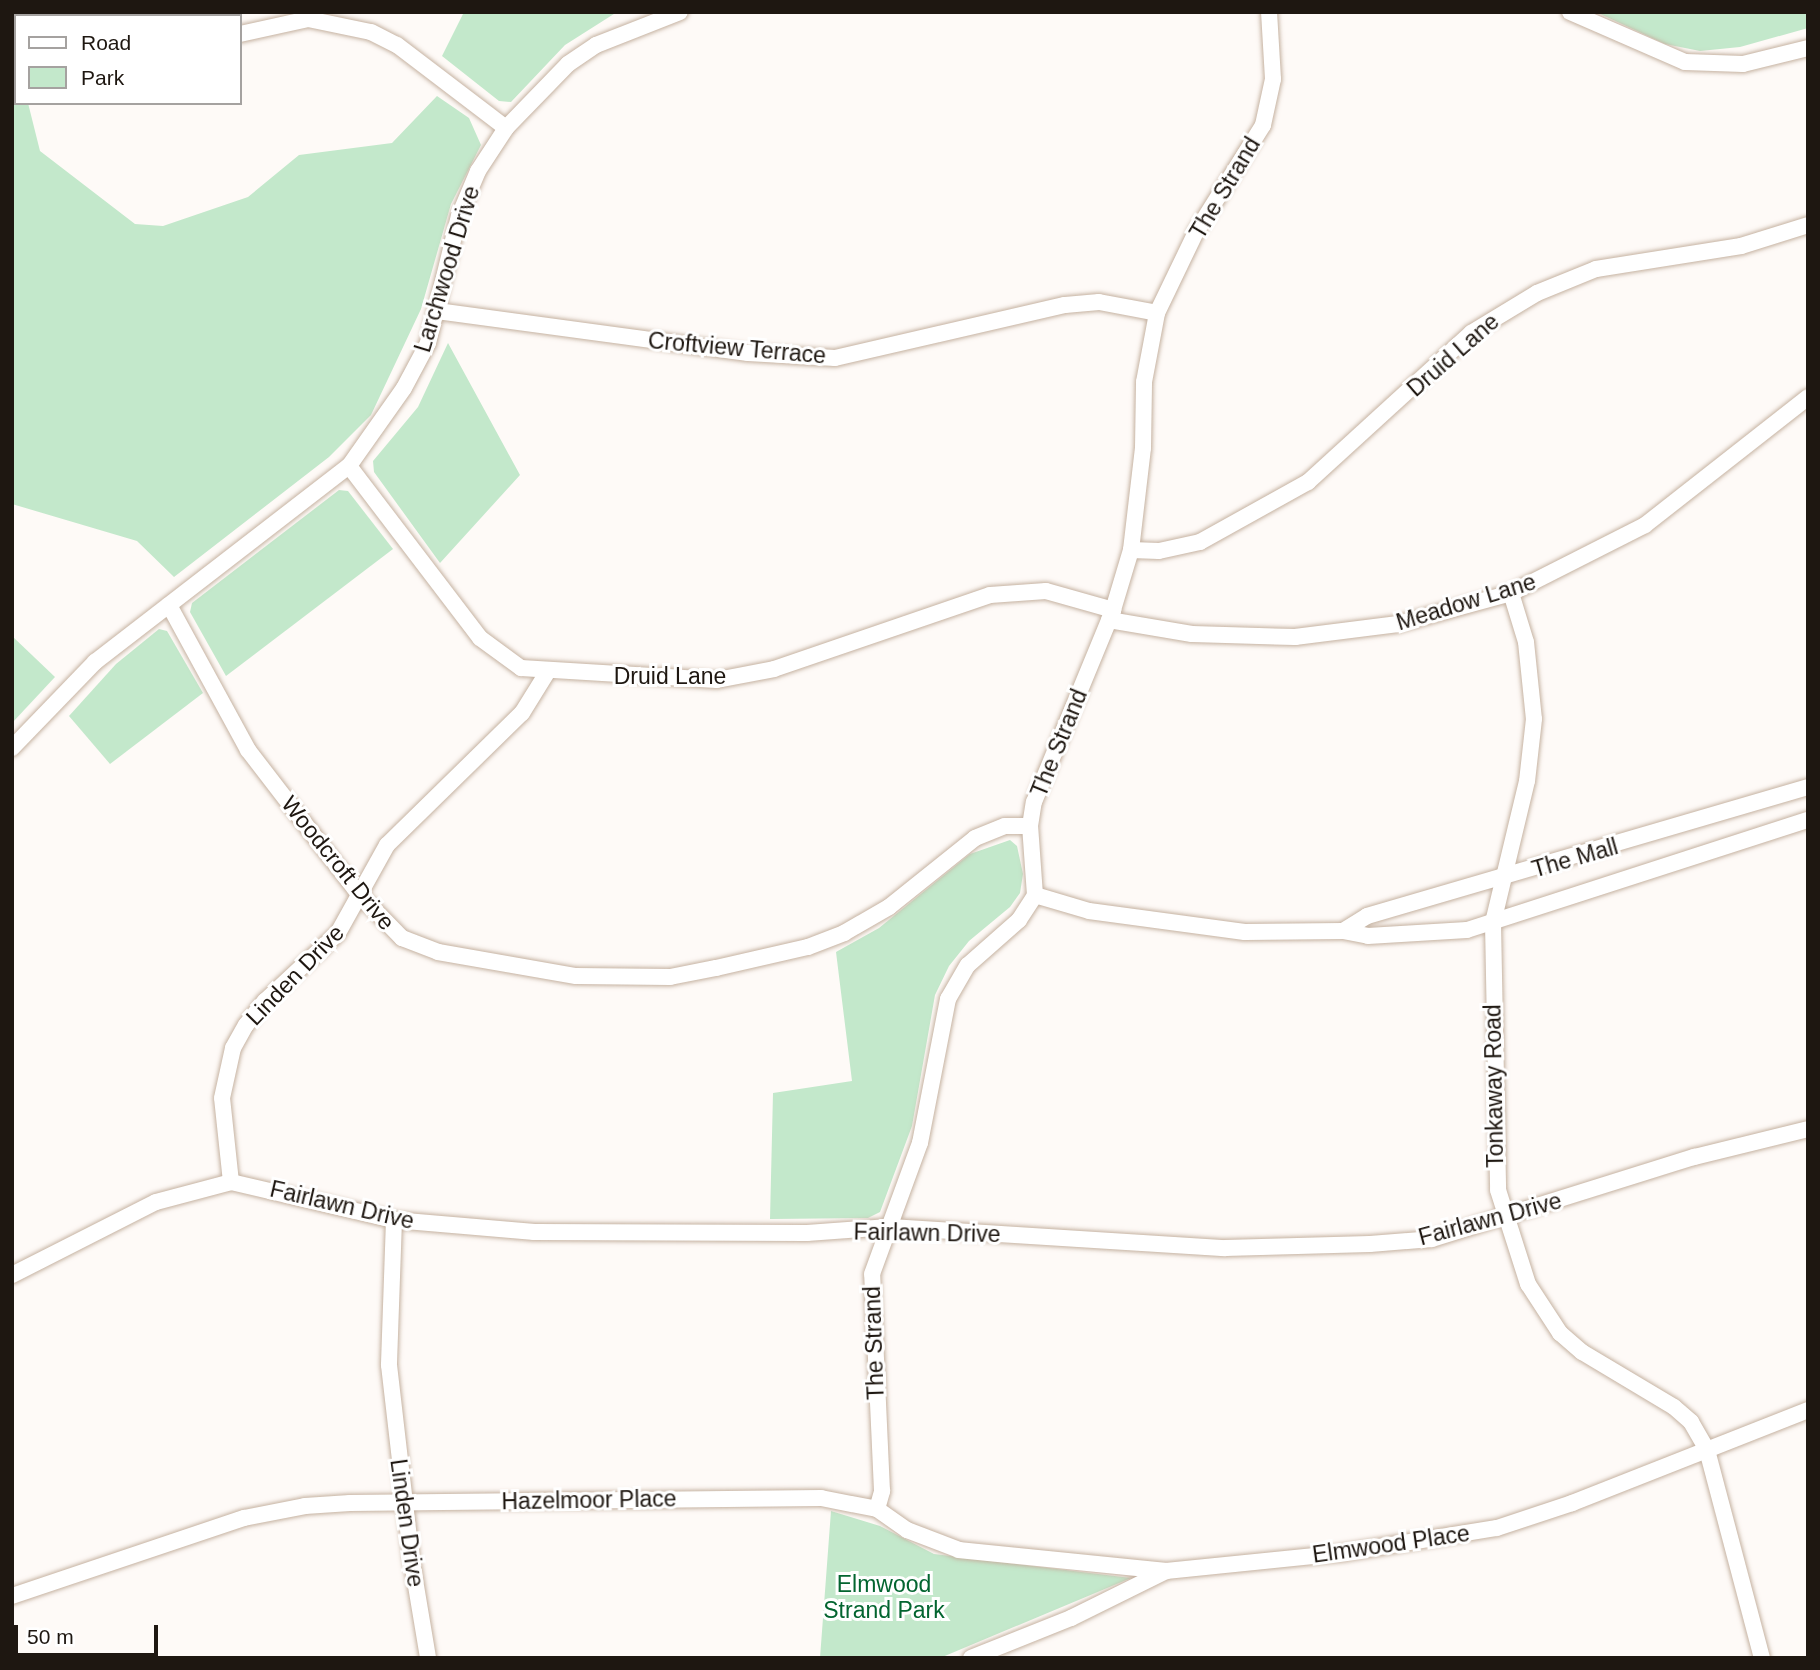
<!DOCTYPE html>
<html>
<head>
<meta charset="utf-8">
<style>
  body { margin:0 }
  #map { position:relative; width:1820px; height:1670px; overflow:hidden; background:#fefaf7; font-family:Helvetica,sans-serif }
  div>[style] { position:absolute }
  .green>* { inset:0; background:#c3e8cb }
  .roads { filter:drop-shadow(0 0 2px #c5b2a1) drop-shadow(0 0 2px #c5b2a1) }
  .street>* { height:16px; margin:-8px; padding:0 8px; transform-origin:8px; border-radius:8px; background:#fff }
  span { translate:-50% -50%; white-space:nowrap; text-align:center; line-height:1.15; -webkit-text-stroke:6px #fff; paint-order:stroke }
  .street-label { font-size:23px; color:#1e1711 }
  .park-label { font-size:23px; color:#036530 }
  .frame { position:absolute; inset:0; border:14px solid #1e1711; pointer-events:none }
  .legend { position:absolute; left:14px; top:14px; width:228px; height:91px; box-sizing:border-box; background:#fff; border:2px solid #a5a2a0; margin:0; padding:9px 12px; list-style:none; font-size:21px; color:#1e1711 }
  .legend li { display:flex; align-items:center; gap:14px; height:35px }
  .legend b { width:35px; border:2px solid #a5a2a0 }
  .scale { position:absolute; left:14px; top:1625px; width:144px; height:32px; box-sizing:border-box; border:4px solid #1e1711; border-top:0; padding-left:9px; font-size:21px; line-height:24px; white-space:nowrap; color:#1e1711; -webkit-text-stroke:5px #fff; paint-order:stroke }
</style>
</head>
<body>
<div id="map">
  <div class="green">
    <i style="clip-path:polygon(12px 12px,81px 12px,16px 16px,16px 103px,28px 103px,40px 151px,135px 224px,163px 226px,248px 197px,299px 155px,392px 143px,437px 96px,469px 118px,481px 145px,451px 204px,421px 309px,371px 415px,329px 457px,174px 577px,137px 541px,12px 504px)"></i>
    <i style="clip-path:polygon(464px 12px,617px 12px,565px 45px,511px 102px,499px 101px,442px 56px)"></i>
    <i style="clip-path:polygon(1596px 12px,1808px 12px,1808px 28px,1740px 47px,1700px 51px,1665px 44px)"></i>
    <i style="clip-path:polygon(448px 343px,520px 475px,440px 563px,374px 472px,373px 461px,418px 407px)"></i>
    <i style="clip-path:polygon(339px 490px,348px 491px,393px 549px,226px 676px,190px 612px,192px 603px)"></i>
    <i style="clip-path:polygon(159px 629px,167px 631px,203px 693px,110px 764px,69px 716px,116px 664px)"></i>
    <i style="clip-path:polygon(12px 636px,55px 677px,12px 723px)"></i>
    <i style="clip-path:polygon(1010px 840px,1017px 846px,1023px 874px,1020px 893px,1010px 907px,969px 941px,949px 966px,935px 995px,912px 1126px,880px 1212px,868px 1218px,770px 1219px,773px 1093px,852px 1081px,836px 952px,879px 928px,970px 854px)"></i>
    <i style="clip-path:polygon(831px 1511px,880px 1526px,934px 1554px,1131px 1578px,940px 1658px,820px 1658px)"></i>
  </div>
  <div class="roads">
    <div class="street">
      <i style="left:1570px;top:12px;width:125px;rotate:23.5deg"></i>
      <i style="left:1685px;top:62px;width:58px;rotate:2deg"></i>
      <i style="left:1743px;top:64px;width:67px;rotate:-13.8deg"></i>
      <i style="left:240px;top:34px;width:70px;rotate:-12.4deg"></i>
      <i style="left:308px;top:19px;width:64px;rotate:11.7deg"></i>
      <i style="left:371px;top:32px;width:29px;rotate:27deg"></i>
      <i style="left:397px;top:45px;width:137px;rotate:37.3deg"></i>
      <i style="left:437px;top:311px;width:314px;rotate:7.7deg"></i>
      <i style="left:748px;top:353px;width:87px;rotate:3.3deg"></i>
      <i style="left:835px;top:358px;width:236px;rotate:-13deg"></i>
      <i style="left:1065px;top:305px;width:34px;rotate:-5deg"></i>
      <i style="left:1099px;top:302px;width:59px;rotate:10.7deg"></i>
      <i style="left:349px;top:466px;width:216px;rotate:52.7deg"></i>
      <i style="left:480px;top:638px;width:51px;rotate:36.2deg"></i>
      <i style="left:521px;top:668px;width:196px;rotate:3.5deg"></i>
      <i style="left:717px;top:680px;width:58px;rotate:-10.9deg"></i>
      <i style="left:774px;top:669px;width:228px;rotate:-18.9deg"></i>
      <i style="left:990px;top:595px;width:56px;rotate:-4.1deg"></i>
      <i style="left:1046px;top:591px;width:70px;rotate:15.8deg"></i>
      <i style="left:1131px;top:550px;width:28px;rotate:2deg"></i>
      <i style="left:1159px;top:551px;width:42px;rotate:-12.4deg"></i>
      <i style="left:1200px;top:542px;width:124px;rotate:-29.1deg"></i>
      <i style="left:1308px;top:482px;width:221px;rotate:-42.4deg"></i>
      <i style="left:1471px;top:333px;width:77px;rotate:-31.2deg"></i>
      <i style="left:1537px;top:293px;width:64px;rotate:-22.1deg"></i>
      <i style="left:1596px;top:269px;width:147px;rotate:-9deg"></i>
      <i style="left:1741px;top:246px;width:70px;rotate:-17.4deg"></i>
      <i style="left:1511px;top:593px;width:51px;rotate:73deg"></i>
      <i style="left:1526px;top:642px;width:77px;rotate:84.1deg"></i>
      <i style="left:1534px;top:719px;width:62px;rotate:96.4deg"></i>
      <i style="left:1527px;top:781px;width:146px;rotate:103.5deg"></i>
      <i style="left:1493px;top:923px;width:267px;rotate:88.9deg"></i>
      <i style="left:1498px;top:1190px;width:99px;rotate:72.3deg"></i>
      <i style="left:1528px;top:1284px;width:59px;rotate:56.9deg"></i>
      <i style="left:1560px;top:1333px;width:29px;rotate:41deg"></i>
      <i style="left:1582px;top:1352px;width:107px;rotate:30.9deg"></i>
      <i style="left:1674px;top:1407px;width:23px;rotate:41deg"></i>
      <i style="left:1691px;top:1422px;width:32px;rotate:60deg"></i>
      <i style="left:1707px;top:1450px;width:215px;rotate:75.2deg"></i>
      <i style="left:169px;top:605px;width:165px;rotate:61.4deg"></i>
      <i style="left:248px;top:750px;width:182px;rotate:52.4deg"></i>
      <i style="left:359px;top:894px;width:62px;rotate:45.7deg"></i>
      <i style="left:402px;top:938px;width:39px;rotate:21deg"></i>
      <i style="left:438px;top:952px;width:140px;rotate:9.9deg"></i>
      <i style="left:576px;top:976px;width:94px;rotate:0.6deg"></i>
      <i style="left:670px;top:977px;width:47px;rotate:-11.1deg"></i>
      <i style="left:716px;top:968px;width:94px;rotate:-12.9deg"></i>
      <i style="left:808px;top:947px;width:39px;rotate:-21deg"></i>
      <i style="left:844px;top:933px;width:52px;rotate:-30deg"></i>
      <i style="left:889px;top:907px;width:110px;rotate:-38.7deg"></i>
      <i style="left:975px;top:838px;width:32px;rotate:-22deg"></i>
      <i style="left:1005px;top:826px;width:25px"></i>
      <i style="left:1109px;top:620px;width:84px;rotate:9.6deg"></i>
      <i style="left:1192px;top:634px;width:103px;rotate:1.7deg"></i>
      <i style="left:1295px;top:637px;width:104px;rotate:-7.2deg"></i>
      <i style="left:1398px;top:624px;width:117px;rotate:-15.3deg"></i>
      <i style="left:1511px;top:593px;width:150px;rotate:-26.9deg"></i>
      <i style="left:1645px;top:525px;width:207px;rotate:-38.1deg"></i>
      <i style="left:12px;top:748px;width:120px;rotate:-46deg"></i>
      <i style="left:95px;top:662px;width:321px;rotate:-37.7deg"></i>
      <i style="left:349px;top:466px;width:95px;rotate:-54.8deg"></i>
      <i style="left:404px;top:388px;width:51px;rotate:-61.9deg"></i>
      <i style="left:428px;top:343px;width:131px;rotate:-76.3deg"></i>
      <i style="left:459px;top:216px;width:49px;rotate:-67.1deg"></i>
      <i style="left:478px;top:171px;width:51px;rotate:-56.9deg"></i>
      <i style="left:506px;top:128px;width:89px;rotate:-45.9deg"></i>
      <i style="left:568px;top:64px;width:34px;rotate:-34deg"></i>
      <i style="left:596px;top:45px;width:90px;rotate:-21.4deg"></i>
      <i style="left:1035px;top:895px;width:56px;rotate:16.5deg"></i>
      <i style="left:1089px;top:911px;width:157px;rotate:7.7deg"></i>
      <i style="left:1245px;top:932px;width:98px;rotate:-0.6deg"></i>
      <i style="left:1343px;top:931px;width:25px;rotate:11deg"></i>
      <i style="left:1368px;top:936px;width:99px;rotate:-3.5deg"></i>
      <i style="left:1467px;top:930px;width:358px;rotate:-17.9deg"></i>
      <i style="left:1343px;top:931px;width:28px;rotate:-32deg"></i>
      <i style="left:1367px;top:916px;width:459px;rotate:-16.3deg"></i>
      <i style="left:231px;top:1182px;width:84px;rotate:-96.1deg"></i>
      <i style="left:222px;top:1098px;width:51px;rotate:-77.6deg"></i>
      <i style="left:233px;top:1048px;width:26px;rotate:-61deg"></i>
      <i style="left:246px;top:1025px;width:31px;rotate:-52deg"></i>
      <i style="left:265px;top:1001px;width:100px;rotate:-43deg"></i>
      <i style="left:338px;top:933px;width:101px;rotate:-60.9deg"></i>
      <i style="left:387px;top:845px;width:189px;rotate:-44.4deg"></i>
      <i style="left:522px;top:713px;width:49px;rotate:-58.2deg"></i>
      <i style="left:394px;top:1220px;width:145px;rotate:92deg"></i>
      <i style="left:389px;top:1365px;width:192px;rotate:83.4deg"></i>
      <i style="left:411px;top:1556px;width:103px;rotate:80.5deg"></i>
      <i style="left:12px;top:1275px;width:161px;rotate:-26.9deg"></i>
      <i style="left:156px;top:1202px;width:78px;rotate:-14.9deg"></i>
      <i style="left:231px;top:1182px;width:167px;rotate:13.1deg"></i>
      <i style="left:394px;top:1220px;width:141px;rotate:4.9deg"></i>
      <i style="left:534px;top:1232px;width:273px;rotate:0.2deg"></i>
      <i style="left:807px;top:1233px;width:82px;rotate:-4.2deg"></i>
      <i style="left:889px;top:1227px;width:337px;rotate:3.6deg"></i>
      <i style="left:1225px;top:1248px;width:145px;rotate:-1.6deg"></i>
      <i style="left:1370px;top:1244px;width:62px;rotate:-4.6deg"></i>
      <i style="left:1432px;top:1239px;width:275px;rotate:-17.4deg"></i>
      <i style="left:1694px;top:1157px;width:117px;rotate:-13.8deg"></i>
      <i style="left:877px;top:1509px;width:19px;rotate:-74deg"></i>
      <i style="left:882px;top:1491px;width:217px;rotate:-92.6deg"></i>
      <i style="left:872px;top:1274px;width:140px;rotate:-69.9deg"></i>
      <i style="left:920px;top:1143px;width:147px;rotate:-79deg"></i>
      <i style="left:948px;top:999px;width:39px;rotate:-60deg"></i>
      <i style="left:968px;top:965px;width:68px;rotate:-41.4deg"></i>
      <i style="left:1019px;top:920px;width:30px;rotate:-57deg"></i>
      <i style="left:1035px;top:895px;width:69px;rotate:-94.1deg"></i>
      <i style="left:1030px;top:826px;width:24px;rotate:-81deg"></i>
      <i style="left:1034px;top:802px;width:208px;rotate:-67.6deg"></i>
      <i style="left:1113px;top:610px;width:63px;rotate:-73.3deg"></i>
      <i style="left:1131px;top:550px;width:103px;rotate:-83.3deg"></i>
      <i style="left:1143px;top:448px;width:66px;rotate:-89.1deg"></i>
      <i style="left:1144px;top:382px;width:70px;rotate:-79.3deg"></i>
      <i style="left:1157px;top:313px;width:90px;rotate:-64.3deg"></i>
      <i style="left:1196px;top:232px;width:126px;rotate:-57.9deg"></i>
      <i style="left:1263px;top:125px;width:47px;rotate:-77.7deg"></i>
      <i style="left:1273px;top:79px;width:67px;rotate:-93.4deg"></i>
      <i style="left:12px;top:1596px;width:245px;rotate:-18.6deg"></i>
      <i style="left:244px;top:1518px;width:62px;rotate:-11.1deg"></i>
      <i style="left:305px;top:1506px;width:45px;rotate:-3.8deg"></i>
      <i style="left:350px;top:1503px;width:471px;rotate:-0.6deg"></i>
      <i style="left:821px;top:1498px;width:57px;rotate:11.1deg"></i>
      <i style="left:877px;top:1509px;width:37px;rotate:35deg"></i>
      <i style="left:907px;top:1530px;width:56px;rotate:21deg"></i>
      <i style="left:959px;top:1550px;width:208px;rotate:5.8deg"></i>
      <i style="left:971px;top:1658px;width:108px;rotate:-21.8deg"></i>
      <i style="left:1071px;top:1618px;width:106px;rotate:-26.3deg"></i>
      <i style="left:1166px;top:1571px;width:177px;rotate:-5.8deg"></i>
      <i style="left:1342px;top:1553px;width:157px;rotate:-9.2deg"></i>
      <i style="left:1497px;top:1528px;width:79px;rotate:-18.4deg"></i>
      <i style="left:1572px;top:1503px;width:254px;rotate:-21.5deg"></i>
    </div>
  </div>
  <div class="street-label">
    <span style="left:1225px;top:188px;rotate:-59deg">The Strand</span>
    <span style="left:447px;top:269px;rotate:-73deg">Larchwood Drive</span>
    <span style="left:737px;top:348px;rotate:5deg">Croftview Terrace</span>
    <span style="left:1453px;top:355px;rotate:-41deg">Druid Lane</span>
    <span style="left:1466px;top:602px;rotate:-17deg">Meadow Lane</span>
    <span style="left:670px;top:676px">Druid Lane</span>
    <span style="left:1059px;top:743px;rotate:-68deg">The Strand</span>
    <span style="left:1575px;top:858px;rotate:-16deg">The Mall</span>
    <span style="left:338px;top:863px;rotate:51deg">Woodcroft Drive</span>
    <span style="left:295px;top:975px;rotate:-46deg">Linden Drive</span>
    <span style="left:1494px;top:1086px;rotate:-91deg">Tonkaway Road</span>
    <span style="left:342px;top:1205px;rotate:13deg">Fairlawn Drive</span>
    <span style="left:1490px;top:1219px;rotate:-15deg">Fairlawn Drive</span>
    <span style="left:927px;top:1233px;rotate:1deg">Fairlawn Drive</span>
    <span style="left:874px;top:1343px;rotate:-92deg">The Strand</span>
    <span style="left:589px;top:1500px;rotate:-1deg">Hazelmoor Place</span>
    <span style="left:407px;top:1523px;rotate:82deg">Linden Drive</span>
    <span style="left:1391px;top:1544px;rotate:-8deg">Elmwood Place</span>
  </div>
  <div class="park-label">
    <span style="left:884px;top:1597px">Elmwood<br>Strand Park</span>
  </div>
  <div class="frame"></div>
  <ul class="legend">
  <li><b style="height:9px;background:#fff"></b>Road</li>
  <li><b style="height:19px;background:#c3e8cb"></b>Park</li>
  </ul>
  <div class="scale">50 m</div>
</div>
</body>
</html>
